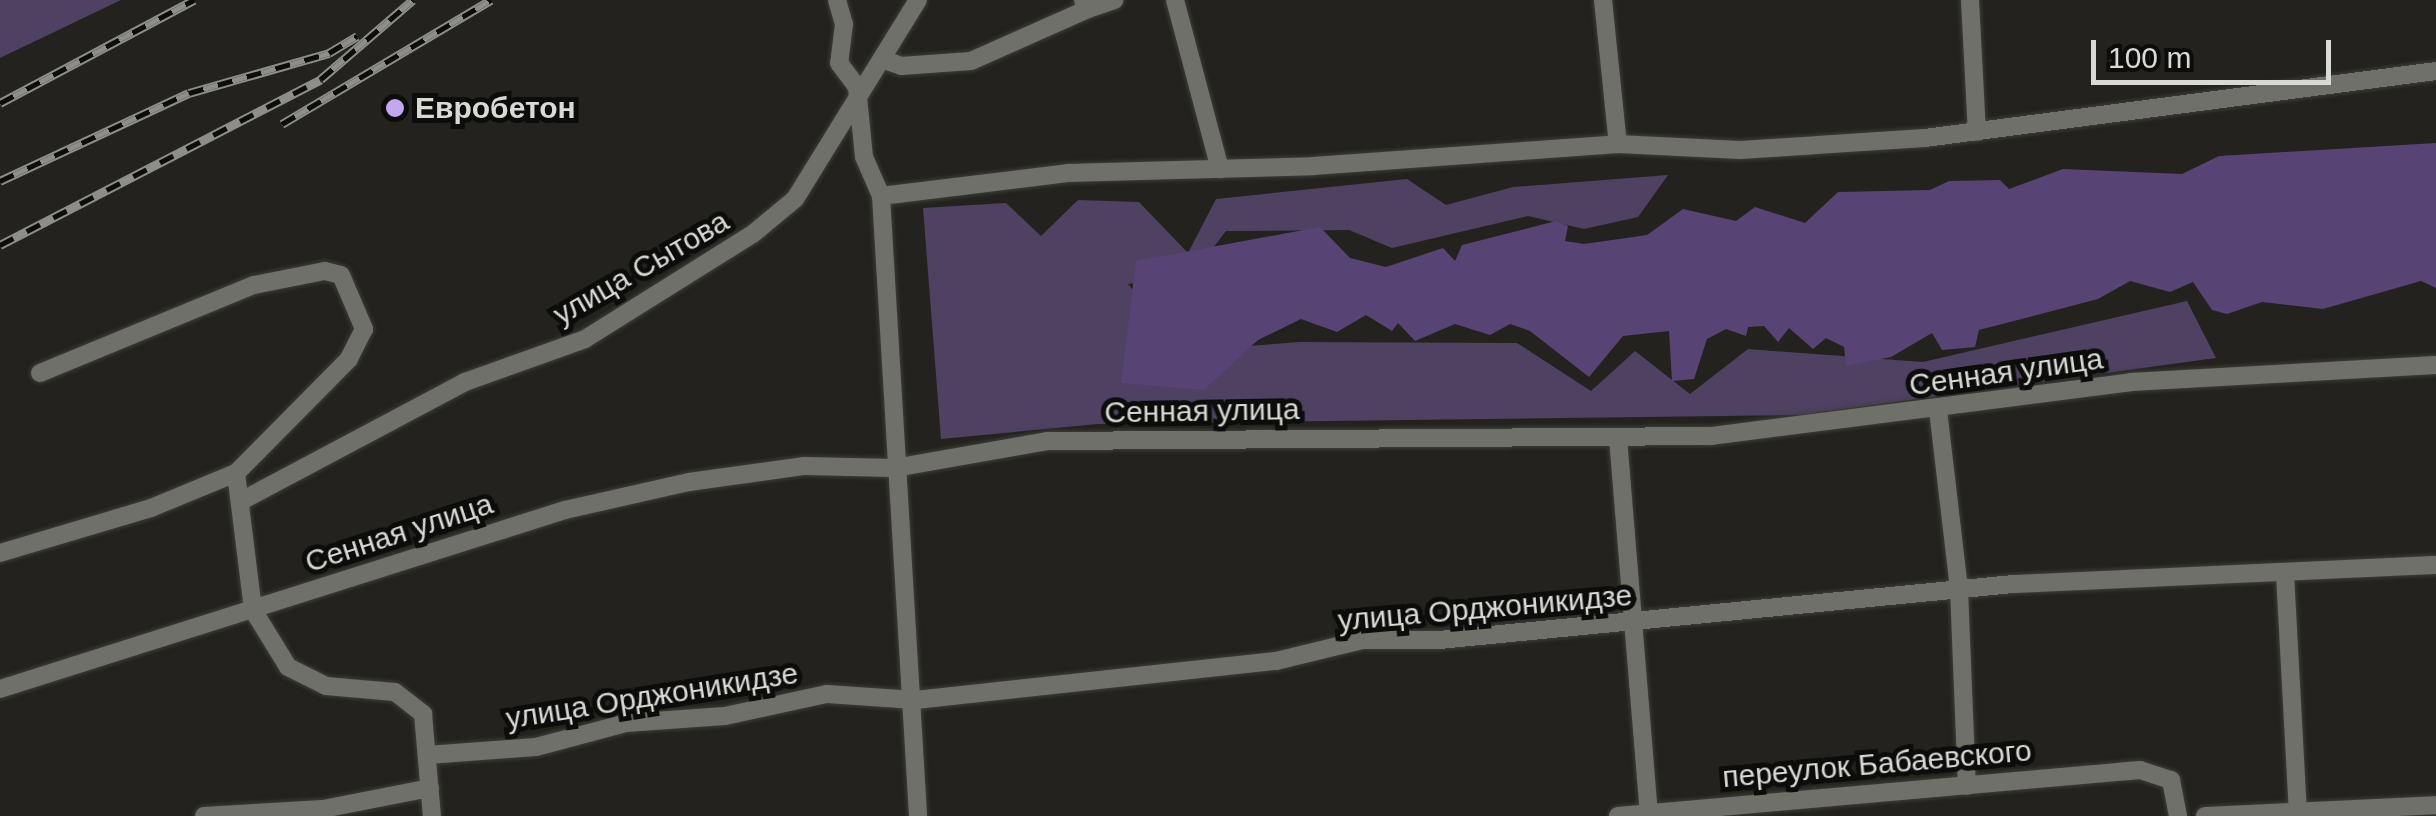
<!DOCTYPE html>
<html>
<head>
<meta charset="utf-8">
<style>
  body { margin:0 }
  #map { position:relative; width:2436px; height:816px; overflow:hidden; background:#23221e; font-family:Helvetica,sans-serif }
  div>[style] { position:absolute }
  .green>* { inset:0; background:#4e4162 }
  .water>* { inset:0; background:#584375 }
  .roads { filter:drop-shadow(0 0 2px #3d3d39) drop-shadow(0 0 2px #3d3d39) }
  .street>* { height:18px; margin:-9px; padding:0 9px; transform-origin:9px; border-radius:9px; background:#70706b }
  .rail>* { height:9px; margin-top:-4.5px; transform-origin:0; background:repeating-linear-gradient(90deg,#0c0c0a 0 15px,#8d8d89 0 30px); box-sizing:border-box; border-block:2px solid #8d8d89 }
  .dots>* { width:28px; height:28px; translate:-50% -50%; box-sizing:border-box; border:5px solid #0c0c0a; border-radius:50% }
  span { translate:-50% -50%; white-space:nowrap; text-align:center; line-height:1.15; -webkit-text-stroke:10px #0c0c0a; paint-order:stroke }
  .poi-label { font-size:30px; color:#d9d9d6; font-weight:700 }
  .left { translate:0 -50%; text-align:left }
  .street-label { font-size:30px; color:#d9d9d6 }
  .scale { position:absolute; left:2091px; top:40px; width:240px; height:45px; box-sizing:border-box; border:5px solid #d9d9d6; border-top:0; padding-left:12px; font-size:30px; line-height:35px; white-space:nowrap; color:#d9d9d6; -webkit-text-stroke:8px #0c0c0a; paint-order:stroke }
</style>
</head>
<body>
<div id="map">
  <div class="green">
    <i style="clip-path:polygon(0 0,121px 0,0 58px)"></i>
    <i style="clip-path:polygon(1668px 175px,1638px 217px,1584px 229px,1528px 216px,1392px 248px,1349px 230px,1226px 231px,1193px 274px,1128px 284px,1186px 351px,1299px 342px,1517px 343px,1591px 391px,1635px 351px,1690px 394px,1748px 349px,1923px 362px,2187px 301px,2216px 358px,1801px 415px,1098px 424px,941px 439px,923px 208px,1006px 203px,1041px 236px,1078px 200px,1139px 202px,1188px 253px,1216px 199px,1407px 179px,1446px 205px,1513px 187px)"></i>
  </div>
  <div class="water">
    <i style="clip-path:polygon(2436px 143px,2436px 288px,2421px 281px,2323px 309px,2262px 302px,2227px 314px,2212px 310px,2193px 282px,2170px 292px,2130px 281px,2098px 299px,1979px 330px,1975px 347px,1942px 350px,1932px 333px,1891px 357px,1846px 366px,1844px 347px,1826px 338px,1813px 349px,1789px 328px,1778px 342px,1764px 326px,1748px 327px,1746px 336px,1726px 329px,1707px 339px,1694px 379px,1672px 381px,1669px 331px,1623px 336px,1589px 377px,1530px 331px,1510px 324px,1490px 335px,1455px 324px,1415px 341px,1398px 323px,1392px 331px,1366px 315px,1337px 332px,1301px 319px,1258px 340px,1204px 390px,1121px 383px,1136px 261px,1320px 227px,1350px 258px,1386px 267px,1443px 248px,1455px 261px,1462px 245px,1556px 221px,1568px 226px,1565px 241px,1584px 244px,1647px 235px,1683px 209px,1736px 221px,1755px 207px,1805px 223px,1838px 192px,1930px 190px,1949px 181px,2000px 180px,2009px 189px,2063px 169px,2182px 174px,2219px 156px)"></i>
  </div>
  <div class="roads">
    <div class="street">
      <i style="left:837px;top:0;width:25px;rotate:74deg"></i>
      <i style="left:844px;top:24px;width:39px;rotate:97deg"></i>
      <i style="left:839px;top:63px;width:30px;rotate:53deg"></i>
      <i style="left:857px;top:87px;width:70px;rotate:84.3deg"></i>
      <i style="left:864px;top:157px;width:43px;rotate:66.4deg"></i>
      <i style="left:881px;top:196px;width:621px;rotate:86.58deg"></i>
      <i style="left:1083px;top:0;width:10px;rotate:61deg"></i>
      <i style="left:1088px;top:9px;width:28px;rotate:-19deg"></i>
      <i style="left:1175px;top:0;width:175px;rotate:75.1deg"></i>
      <i style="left:1603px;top:0;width:145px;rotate:84.1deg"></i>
      <i style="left:1970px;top:0;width:132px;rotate:87deg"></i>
      <i style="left:884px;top:60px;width:18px;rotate:19deg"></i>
      <i style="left:901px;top:66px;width:70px;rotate:-4.1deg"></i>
      <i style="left:971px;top:61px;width:128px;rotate:-24deg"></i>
      <i style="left:881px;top:196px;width:188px;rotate:-7deg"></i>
      <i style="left:1068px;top:173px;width:245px;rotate:-1.6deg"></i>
      <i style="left:1313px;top:166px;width:306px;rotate:-4.1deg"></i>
      <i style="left:1618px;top:144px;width:122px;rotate:2.8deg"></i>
      <i style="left:1740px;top:150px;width:185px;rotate:-3.7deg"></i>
      <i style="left:1925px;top:138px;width:515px;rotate:-7.47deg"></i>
      <i style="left:40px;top:373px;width:231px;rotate:-22.4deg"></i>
      <i style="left:254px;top:285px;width:72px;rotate:-11.2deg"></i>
      <i style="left:325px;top:271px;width:16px;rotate:14deg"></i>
      <i style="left:341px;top:275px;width:59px;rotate:66.9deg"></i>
      <i style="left:364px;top:329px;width:34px;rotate:117deg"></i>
      <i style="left:349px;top:359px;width:161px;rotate:134.7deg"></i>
      <i style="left:236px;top:473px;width:138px;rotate:82.9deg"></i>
      <i style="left:253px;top:610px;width:67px;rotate:58.4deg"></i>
      <i style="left:288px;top:667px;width:42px;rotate:26.6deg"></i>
      <i style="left:326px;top:686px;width:69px;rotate:5deg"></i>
      <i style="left:395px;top:692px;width:36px;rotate:38deg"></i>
      <i style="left:423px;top:714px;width:102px;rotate:85deg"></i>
      <i style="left:1938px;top:410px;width:180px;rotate:83.3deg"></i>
      <i style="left:1959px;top:589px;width:197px;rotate:87.7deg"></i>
      <i style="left:1618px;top:438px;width:379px;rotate:85.3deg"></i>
      <i style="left:243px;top:500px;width:251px;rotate:-28deg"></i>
      <i style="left:465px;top:382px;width:127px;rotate:-19.7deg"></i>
      <i style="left:585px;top:339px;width:199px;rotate:-32.1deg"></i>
      <i style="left:754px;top:233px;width:53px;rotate:-39.7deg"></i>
      <i style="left:795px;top:199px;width:234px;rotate:-58.3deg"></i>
      <i style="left:0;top:553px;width:158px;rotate:-16.6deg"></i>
      <i style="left:151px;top:508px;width:92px;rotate:-22.4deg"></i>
      <i style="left:2285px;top:574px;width:238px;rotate:86.9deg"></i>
      <i style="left:0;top:689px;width:593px;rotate:-17.58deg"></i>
      <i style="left:565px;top:510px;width:127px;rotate:-12.7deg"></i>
      <i style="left:689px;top:482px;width:117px;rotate:-7.9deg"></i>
      <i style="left:805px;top:466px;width:89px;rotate:1.3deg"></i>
      <i style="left:894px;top:468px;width:155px;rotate:-10deg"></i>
      <i style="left:1047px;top:441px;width:664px;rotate:-0.43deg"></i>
      <i style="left:1711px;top:436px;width:423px;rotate:-7.3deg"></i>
      <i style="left:2131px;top:382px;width:305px;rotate:-3.2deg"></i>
      <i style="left:427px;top:755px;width:109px;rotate:-4.2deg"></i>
      <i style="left:536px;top:747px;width:93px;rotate:-14.9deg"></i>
      <i style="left:626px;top:723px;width:99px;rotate:-4deg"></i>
      <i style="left:725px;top:716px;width:104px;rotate:-12.2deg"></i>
      <i style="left:827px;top:694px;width:88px;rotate:3.9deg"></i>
      <i style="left:915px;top:700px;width:363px;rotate:-6.2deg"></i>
      <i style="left:1276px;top:661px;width:89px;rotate:-13.6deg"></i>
      <i style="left:1363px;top:640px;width:76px"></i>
      <i style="left:1439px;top:640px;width:577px;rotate:-5.57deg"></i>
      <i style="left:2013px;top:584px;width:423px;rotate:-2.6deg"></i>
      <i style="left:204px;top:816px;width:119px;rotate:-3.4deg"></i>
      <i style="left:323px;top:809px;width:109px;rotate:-11.1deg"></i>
      <i style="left:1618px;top:816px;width:524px;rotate:-5.04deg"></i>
      <i style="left:2140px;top:770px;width:33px;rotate:18deg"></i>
      <i style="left:2171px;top:780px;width:37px;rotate:79deg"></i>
      <i style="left:2205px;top:816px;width:231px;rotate:-2.7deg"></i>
    </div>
  </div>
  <div class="rail">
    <i style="left:0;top:103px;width:220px;rotate:-28deg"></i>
    <i style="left:282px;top:124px;width:243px;rotate:-30.7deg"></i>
    <i style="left:0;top:181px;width:208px;rotate:-25deg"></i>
    <i style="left:189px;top:93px;width:146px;rotate:-15.9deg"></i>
    <i style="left:329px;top:53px;width:33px;rotate:-31deg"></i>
    <i style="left:0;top:245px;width:361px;rotate:-27.3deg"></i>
    <i style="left:321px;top:79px;width:121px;rotate:-40.7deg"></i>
  </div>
  <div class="dots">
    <i style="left:395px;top:108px;background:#c4a7f1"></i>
  </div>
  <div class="poi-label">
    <span class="left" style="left:415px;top:108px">Евробетон</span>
  </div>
  <div class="street-label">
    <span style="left:641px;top:268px;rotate:-30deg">улица Сытова</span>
    <span style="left:2006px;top:372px;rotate:-8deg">Сенная улица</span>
    <span style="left:1202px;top:411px;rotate:-1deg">Сенная улица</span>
    <span style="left:399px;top:533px;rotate:-18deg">Сенная улица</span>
    <span style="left:1485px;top:608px;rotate:-5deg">улица Орджоникидзе</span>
    <span style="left:652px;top:696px;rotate:-9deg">улица Орджоникидзе</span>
    <span style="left:1877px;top:764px;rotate:-5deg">переулок Бабаевского</span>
  </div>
  <div class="scale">100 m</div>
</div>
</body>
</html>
